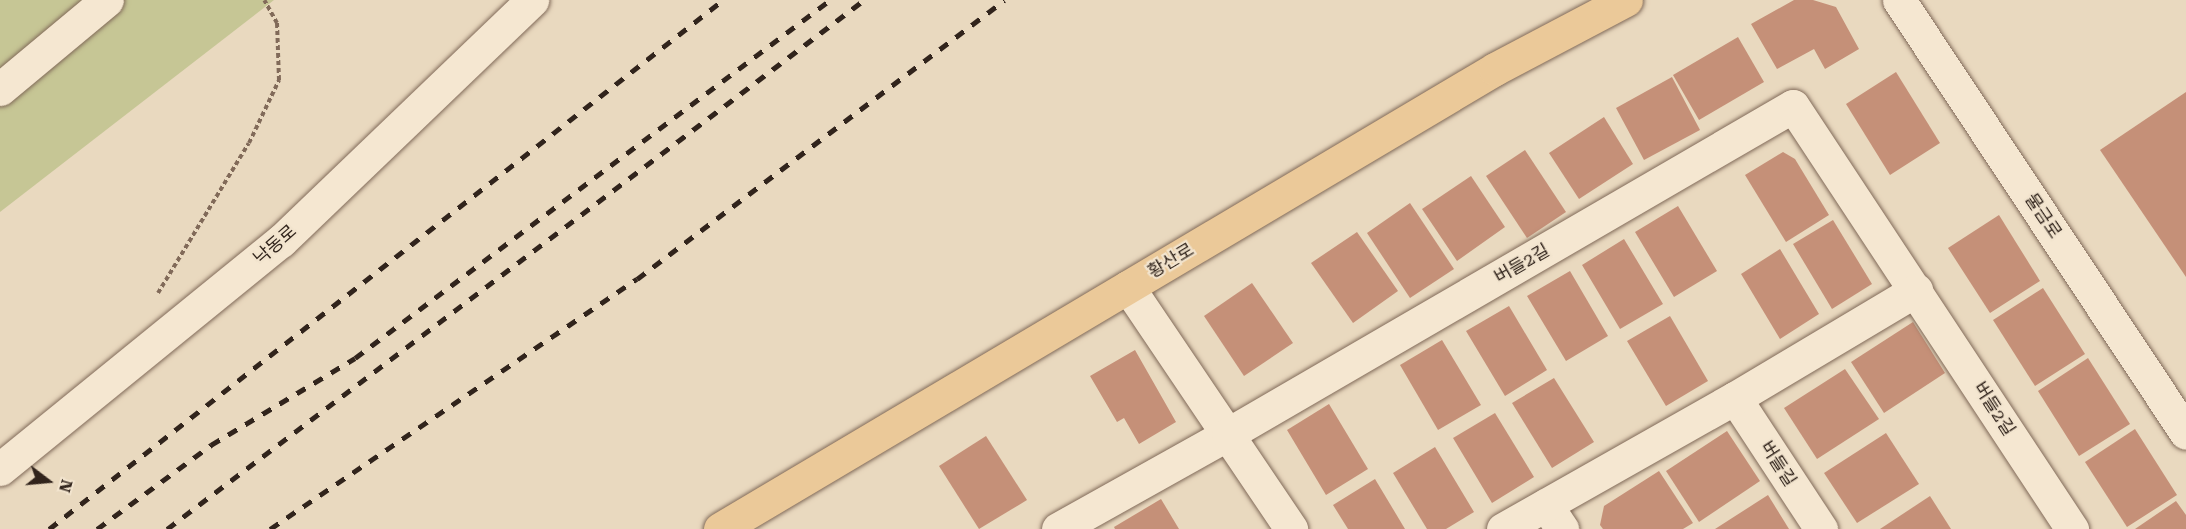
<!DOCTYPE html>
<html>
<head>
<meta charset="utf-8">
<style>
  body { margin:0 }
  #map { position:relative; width:2186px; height:529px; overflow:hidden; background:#e9d9bf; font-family:"Roboto Serif","Noto Sans KR",serif }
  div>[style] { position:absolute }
  .green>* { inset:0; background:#c6c695 }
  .building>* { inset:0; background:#c59078 }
  .path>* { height:4px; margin-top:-2px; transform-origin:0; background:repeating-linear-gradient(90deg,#816a59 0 4.5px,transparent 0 7.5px) }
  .roads { filter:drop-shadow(0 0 2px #816a59) drop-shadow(0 0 2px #816a59) }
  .minor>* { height:33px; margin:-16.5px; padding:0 16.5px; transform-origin:16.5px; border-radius:16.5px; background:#f5e7d1 }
  .major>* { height:33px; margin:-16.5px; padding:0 16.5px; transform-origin:16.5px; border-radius:16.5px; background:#ebc999 }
  .rail>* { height:4.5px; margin-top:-2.25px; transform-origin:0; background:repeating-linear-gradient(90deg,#31241c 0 10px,transparent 0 20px) }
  span { translate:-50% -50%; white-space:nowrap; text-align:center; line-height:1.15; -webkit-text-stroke:4.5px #f2e4ce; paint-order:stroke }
  .street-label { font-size:18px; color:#31241c }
  .north { position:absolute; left:18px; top:451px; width:60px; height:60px; -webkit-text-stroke:4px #f2e4ce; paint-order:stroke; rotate:106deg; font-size:16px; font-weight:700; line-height:24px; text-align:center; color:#31241c }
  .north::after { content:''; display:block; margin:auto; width:21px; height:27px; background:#31241c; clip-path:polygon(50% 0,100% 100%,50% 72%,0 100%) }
</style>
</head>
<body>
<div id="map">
  <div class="green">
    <i style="clip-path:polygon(0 0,274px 0,0 212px)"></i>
  </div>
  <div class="building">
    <i style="clip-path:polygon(1794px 0,1813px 0,1836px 7px,1859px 49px,1825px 69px,1814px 49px,1777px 69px,1751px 24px)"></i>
    <i style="clip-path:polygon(1738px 37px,1764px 82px,1699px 120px,1673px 75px)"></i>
    <i style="clip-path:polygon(1896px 72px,1940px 143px,1890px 175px,1846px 104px)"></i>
    <i style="clip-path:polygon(1672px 77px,1700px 130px,1644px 160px,1616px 108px)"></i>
    <i style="clip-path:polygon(2186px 92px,2186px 277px,2100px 150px)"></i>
    <i style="clip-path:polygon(1604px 117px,1633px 164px,1579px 199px,1549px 153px)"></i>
    <i style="clip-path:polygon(1525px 150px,1566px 212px,1527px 238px,1486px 176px)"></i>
    <i style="clip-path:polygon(1783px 152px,1795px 159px,1829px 215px,1786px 242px,1745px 175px)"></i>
    <i style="clip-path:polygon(1471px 176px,1505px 227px,1457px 261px,1422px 209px)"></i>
    <i style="clip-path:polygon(1410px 203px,1454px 269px,1410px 298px,1367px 233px)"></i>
    <i style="clip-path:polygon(1678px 206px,1717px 271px,1674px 297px,1635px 232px)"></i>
    <i style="clip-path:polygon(1999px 215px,2040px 281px,1990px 313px,1948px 248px)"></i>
    <i style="clip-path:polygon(1833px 220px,1872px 284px,1832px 309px,1793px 244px)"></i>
    <i style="clip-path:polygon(1357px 232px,1398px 291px,1353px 323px,1311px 263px)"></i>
    <i style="clip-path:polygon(1624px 239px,1663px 304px,1620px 329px,1582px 265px)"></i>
    <i style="clip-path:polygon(1780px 249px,1819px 314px,1780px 339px,1741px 274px)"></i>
    <i style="clip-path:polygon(1570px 271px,1608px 336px,1566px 361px,1527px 296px)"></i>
    <i style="clip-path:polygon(1252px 283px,1293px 343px,1244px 376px,1204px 316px)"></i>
    <i style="clip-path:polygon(2043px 288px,2085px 354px,2035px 386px,1993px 320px)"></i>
    <i style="clip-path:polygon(1509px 306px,1547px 370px,1505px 396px,1466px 331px)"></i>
    <i style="clip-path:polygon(1670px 316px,1708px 381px,1666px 406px,1627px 341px)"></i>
    <i style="clip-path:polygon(1913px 322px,1945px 373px,1884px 413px,1851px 362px)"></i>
    <i style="clip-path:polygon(1442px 340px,1481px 405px,1438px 430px,1400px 365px)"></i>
    <i style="clip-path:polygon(1135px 350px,1176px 422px,1139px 444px,1124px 418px,1117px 422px,1090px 376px)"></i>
    <i style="clip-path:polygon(2088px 358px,2130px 424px,2079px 456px,2038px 391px)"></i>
    <i style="clip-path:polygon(1845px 369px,1879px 419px,1817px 459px,1784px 408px)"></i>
    <i style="clip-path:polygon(1554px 378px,1594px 442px,1552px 468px,1512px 403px)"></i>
    <i style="clip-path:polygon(1329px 404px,1368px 469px,1326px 495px,1287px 430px)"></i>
    <i style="clip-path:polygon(1495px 413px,1534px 477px,1492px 503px,1453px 438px)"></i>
    <i style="clip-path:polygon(2135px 429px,2177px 495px,2127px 527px,2085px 462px)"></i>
    <i style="clip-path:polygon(1727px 431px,1760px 481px,1699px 522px,1666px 471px)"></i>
    <i style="clip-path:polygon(1886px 433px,1919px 484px,1857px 523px,1824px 473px)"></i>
    <i style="clip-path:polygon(986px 436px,1027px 500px,979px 529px,939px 466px)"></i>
    <i style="clip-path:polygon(1435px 447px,1474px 512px,1446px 529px,1427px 529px,1393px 473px)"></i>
    <i style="clip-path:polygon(1659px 471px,1693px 523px,1683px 529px,1603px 529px,1600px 525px,1604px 506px)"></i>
    <i style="clip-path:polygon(1375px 479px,1405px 529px,1348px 529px,1333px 505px)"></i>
    <i style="clip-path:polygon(1768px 495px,1789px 529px,1715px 529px)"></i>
    <i style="clip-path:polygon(1930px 496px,1951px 529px,1880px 529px)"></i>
    <i style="clip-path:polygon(1161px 499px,1179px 529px,1115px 529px,1114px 527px)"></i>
    <i style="clip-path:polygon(2176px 501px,2186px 515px,2186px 529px,2135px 529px)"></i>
  </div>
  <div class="path">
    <i style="left:158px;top:293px;width:175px;rotate:-58.8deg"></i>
    <i style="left:249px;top:143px;width:70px;rotate:-64.5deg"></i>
    <i style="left:279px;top:80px;width:57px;rotate:-92deg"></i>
    <i style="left:277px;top:23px;width:26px;rotate:-119deg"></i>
  </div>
  <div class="roads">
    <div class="minor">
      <i style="left:1899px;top:0;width:519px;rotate:56.46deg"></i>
      <i style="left:0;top:89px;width:139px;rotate:-39.8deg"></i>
      <i style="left:1128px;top:287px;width:292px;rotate:56deg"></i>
      <i style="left:1735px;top:398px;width:157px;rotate:56.7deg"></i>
      <i style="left:0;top:469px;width:362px;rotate:-39.1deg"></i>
      <i style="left:281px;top:241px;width:348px;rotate:-43.8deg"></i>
      <i style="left:1546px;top:505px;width:29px;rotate:56deg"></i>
      <i style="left:1058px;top:529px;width:195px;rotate:-29.2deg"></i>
      <i style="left:1228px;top:434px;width:653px;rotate:-30.14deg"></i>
      <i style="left:1793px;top:106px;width:507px;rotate:56.59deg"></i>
      <i style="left:1503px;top:529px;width:266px;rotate:-29.5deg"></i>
      <i style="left:1735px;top:398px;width:211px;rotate:-30.8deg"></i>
    </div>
    <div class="major">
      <i style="left:720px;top:529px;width:901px;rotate:-30.69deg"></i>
      <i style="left:1495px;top:69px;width:148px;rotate:-27.8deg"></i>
    </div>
  </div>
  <div class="rail">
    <i style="left:49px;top:529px;width:857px;rotate:-38.13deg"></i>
    <i style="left:97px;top:529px;width:142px;rotate:-36.4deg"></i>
    <i style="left:211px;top:445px;width:168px;rotate:-31.1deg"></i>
    <i style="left:355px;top:358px;width:595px;rotate:-37deg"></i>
    <i style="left:167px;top:529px;width:875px;rotate:-37.2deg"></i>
    <i style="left:270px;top:529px;width:444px;rotate:-34.3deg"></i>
    <i style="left:637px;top:279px;width:461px;rotate:-37.2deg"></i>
  </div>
  <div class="street-label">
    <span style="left:2043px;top:216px;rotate:56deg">물금로</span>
    <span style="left:275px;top:245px;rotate:-41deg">낙동로</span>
    <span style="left:1171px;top:261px;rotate:-31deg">황산로</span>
    <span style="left:1522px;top:264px;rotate:-30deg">버들2길</span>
    <span style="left:1994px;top:409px;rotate:57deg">버들2길</span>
    <span style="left:1778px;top:464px;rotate:57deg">버들길</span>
  </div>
  <div class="north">N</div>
</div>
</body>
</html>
